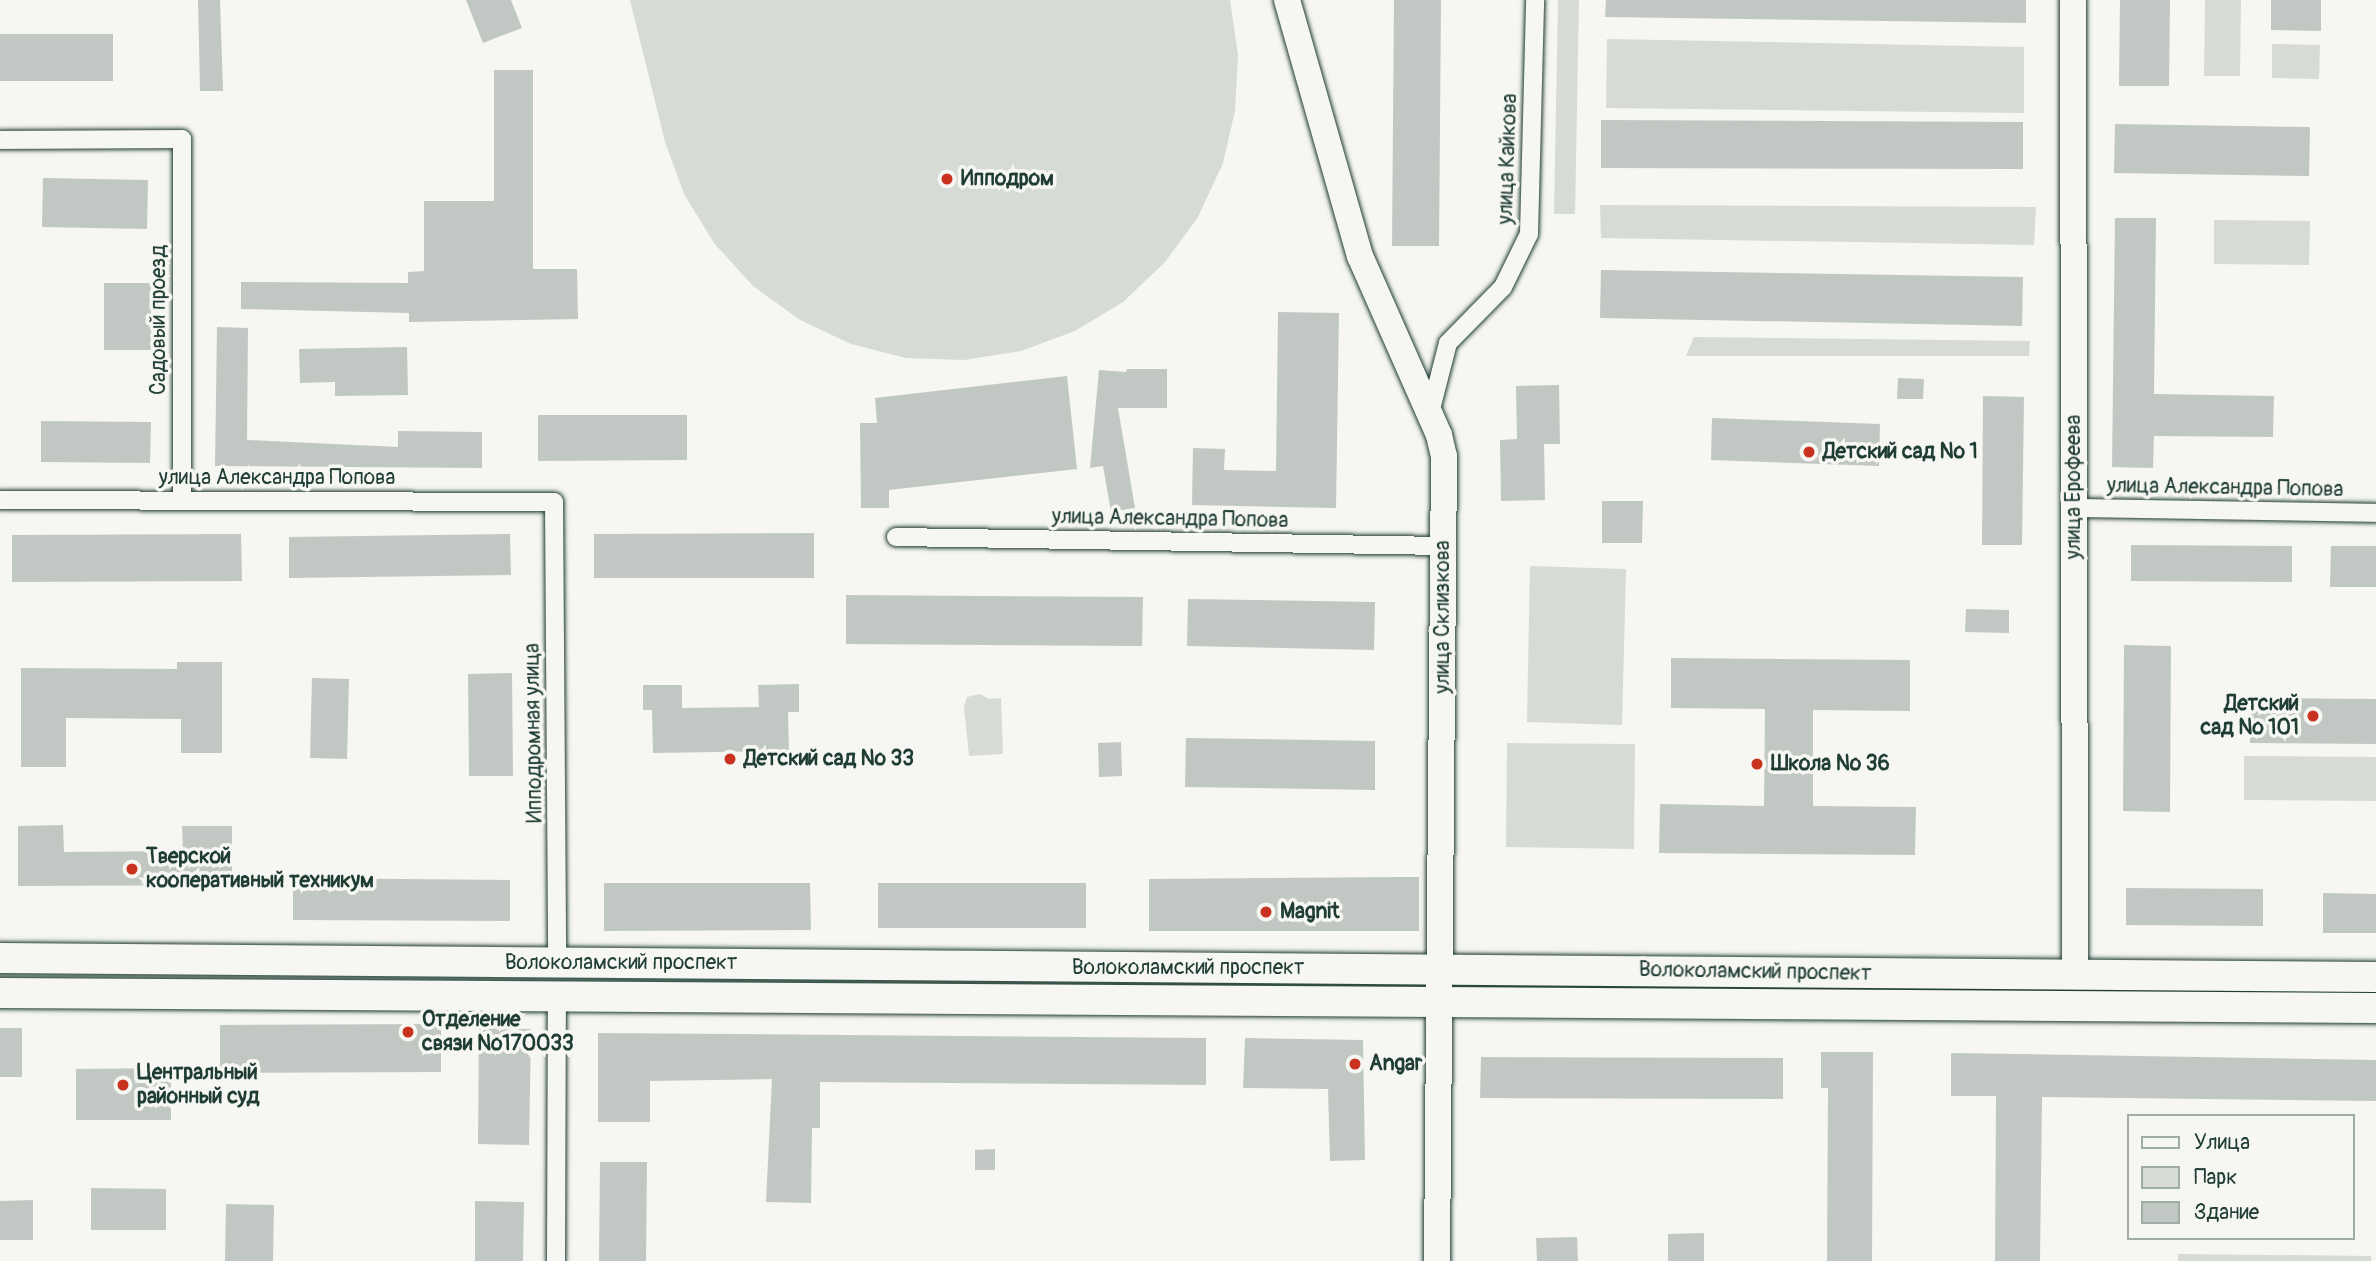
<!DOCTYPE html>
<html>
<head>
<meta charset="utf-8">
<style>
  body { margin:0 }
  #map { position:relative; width:2376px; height:1261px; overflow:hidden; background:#f6f6f2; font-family:Pangolin,sans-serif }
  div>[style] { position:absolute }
  .green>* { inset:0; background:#d6dbd6 }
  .building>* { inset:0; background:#c1c8c3 }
  .roads { filter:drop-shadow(0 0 2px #1f3d34) drop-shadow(0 0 2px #1f3d34) }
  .street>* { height:18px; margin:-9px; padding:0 9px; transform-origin:9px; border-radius:9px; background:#f6f6f2 }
  .secondary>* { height:26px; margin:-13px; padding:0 13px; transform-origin:13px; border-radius:13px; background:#f6f6f2 }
  .primary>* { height:30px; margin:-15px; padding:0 15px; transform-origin:15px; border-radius:15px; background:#f6f6f2 }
  .dots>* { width:19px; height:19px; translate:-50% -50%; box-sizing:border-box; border:4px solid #f6f6f2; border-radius:50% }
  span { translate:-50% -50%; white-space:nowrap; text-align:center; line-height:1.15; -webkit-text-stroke:7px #f6f6f2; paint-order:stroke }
  .street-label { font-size:21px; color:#1f3d34 }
  .poi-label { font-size:21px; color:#1f3d34; font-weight:700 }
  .left { translate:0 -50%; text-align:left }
  .right { translate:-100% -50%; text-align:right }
  .legend { position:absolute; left:2127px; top:1114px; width:228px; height:126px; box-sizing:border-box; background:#f6f6f2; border:2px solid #a0aca6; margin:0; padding:9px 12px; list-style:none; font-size:21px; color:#1f3d34 }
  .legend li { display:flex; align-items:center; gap:14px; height:35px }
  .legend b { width:35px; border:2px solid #a0aca6 }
</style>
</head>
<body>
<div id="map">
  <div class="green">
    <i style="clip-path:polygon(630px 0,1230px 0,1238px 55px,1235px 111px,1223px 163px,1198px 217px,1165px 262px,1123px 302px,1075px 331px,1021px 351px,964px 360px,906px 358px,851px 344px,800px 320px,753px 286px,714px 243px,684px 194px,665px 142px)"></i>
    <i style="clip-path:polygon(1558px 0,1579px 0,1575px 214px,1554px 214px)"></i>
    <i style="clip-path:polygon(2205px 0,2241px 0,2240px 76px,2204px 76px)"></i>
    <i style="clip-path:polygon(1607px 39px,2024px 47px,2024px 113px,1606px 108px)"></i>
    <i style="clip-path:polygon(2272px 44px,2320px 45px,2319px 79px,2272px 78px)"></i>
    <i style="clip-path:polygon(1600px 205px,2036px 207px,2034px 245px,1601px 238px)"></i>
    <i style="clip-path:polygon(2214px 220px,2310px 221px,2309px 265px,2214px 264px)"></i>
    <i style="clip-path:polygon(1694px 337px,2030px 341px,2029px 356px,1686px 356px)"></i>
    <i style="clip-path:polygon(1530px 566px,1626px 569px,1622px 725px,1527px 722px)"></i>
    <i style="clip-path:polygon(980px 694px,989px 699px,1001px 698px,1003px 754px,969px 756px,964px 707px,967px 697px)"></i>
    <i style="clip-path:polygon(1507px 743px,1635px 744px,1634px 849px,1506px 847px)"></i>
    <i style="clip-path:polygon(2244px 756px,2376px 757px,2376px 801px,2244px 800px)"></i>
    <i style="clip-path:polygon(2178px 1254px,2371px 1256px,2371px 1261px,2178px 1261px)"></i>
  </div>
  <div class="building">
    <i style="clip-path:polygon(198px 0,220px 0,223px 91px,200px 91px)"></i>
    <i style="clip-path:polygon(466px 0,511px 0,522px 28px,483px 43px)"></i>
    <i style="clip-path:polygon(1394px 0,1441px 0,1439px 246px,1392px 246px)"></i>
    <i style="clip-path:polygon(1606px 0,2026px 0,2026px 23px,1605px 17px)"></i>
    <i style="clip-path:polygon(2120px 0,2170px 0,2169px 86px,2119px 86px)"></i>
    <i style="clip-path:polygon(2271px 0,2321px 0,2321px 31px,2271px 30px)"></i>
    <i style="clip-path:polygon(0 34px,113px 34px,113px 81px,0 81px)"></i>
    <i style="clip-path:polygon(494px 70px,533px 70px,533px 269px,577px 269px,578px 319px,409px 322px,409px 313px,241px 309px,241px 282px,408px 283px,408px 272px,424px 271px,424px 201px,494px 201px)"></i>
    <i style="clip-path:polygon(1601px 120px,2023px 122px,2023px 169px,1601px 168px)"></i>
    <i style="clip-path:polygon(2115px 124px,2310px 127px,2309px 176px,2114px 173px)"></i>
    <i style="clip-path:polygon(43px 178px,148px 180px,147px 229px,42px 227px)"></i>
    <i style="clip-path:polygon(2115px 218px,2156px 218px,2154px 394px,2274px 396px,2273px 437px,2154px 436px,2153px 468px,2112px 467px)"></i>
    <i style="clip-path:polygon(1601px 270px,2023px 277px,2022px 326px,1600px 318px)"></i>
    <i style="clip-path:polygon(104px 283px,151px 283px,151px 350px,104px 350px)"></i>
    <i style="clip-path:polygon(1278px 312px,1339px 313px,1336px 508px,1192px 505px,1193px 448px,1225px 449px,1224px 470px,1276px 471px)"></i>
    <i style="clip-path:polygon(217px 327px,248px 328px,247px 440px,398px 447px,398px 431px,482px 432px,482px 468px,215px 466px)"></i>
    <i style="clip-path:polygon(407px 347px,408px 395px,335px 396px,335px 382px,300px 383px,299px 349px)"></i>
    <i style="clip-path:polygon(1127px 369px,1167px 369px,1167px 408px,1118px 408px,1135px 508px,1111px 512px,1103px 466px,1090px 468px,1099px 370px,1126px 372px)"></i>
    <i style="clip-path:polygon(1067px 376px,1077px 469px,889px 490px,889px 508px,861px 508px,860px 423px,877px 423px,875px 398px)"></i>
    <i style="clip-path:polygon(1898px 378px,1924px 379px,1923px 399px,1897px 399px)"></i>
    <i style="clip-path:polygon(1559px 385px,1560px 444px,1544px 444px,1545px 500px,1501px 501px,1500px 440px,1517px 439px,1516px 386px)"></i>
    <i style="clip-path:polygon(1983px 396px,2024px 397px,2022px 545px,1982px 545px)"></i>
    <i style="clip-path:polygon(538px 415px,687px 415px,687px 460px,538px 461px)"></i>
    <i style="clip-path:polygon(1712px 418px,1880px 424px,1879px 466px,1711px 460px)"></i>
    <i style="clip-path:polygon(41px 421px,151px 422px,150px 463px,41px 462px)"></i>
    <i style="clip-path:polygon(1602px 501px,1643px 501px,1642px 543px,1602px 543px)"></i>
    <i style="clip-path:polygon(814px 533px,814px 578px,594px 578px,594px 534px)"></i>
    <i style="clip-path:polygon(241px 534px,242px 581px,12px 582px,12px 535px)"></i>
    <i style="clip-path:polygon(510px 534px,511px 575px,289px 578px,289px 537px)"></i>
    <i style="clip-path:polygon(2131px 545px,2292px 546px,2292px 582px,2131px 581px)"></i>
    <i style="clip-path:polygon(2331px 546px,2376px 546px,2376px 587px,2330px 587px)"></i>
    <i style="clip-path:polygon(846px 595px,1143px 597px,1142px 646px,846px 644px)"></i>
    <i style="clip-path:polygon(1188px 599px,1375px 602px,1374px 650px,1187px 646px)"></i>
    <i style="clip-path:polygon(1966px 609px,2009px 610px,2009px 633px,1965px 632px)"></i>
    <i style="clip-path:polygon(2124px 645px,2171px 646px,2170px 812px,2123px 811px)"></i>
    <i style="clip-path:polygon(1671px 658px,1910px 660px,1910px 711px,1813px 710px,1813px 806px,1916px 807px,1915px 855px,1659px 853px,1660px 804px,1764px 806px,1765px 709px,1671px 708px)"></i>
    <i style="clip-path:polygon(177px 662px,222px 662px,222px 753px,181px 753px,181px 719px,66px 718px,66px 767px,21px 767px,21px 668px,177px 669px)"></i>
    <i style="clip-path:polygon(512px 673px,513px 776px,469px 776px,468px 674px)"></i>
    <i style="clip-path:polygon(312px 678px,349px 679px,347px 759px,310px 758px)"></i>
    <i style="clip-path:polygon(799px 684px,799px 712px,788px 712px,789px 751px,653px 753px,652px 710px,643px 710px,643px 685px,682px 685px,682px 708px,759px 707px,758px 685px)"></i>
    <i style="clip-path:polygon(2250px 698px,2376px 699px,2376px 744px,2250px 743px)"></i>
    <i style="clip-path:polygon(1186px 738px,1375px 741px,1375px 790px,1185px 787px)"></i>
    <i style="clip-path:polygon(1121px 742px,1122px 776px,1099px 777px,1098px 743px)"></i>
    <i style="clip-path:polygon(63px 825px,64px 852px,183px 851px,182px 826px,232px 826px,232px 885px,18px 886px,18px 826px)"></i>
    <i style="clip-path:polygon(1399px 877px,1419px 877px,1419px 931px,1149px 931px,1149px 879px)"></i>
    <i style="clip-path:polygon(293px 878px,510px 880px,510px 921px,293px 920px)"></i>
    <i style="clip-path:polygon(604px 883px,810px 883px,811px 930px,604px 931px)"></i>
    <i style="clip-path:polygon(878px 883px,1086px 883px,1086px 928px,878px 928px)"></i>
    <i style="clip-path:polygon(2126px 888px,2263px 889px,2263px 926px,2126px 925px)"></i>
    <i style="clip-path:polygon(2323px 893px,2376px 894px,2376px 933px,2323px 933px)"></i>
    <i style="clip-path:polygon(441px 1024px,441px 1072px,220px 1073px,220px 1025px)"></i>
    <i style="clip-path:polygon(0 1028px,22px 1028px,22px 1077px,0 1077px)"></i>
    <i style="clip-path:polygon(479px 1028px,531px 1029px,529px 1145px,478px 1144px)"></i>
    <i style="clip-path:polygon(598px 1033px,1206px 1038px,1206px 1085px,820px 1082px,820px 1128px,812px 1128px,811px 1203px,766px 1202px,772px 1079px,650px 1081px,650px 1122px,598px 1122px)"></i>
    <i style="clip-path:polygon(1245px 1038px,1363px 1040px,1365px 1160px,1330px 1161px,1328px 1089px,1243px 1088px)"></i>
    <i style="clip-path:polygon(1821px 1052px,1873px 1052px,1872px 1261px,1827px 1261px,1828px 1088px,1821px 1088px)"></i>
    <i style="clip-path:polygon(1951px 1053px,2376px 1060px,2376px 1101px,2042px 1097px,2040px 1261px,1995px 1261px,1996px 1096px,1951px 1096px)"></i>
    <i style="clip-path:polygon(1481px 1057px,1783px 1058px,1783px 1099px,1480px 1098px)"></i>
    <i style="clip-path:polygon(171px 1068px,171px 1120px,76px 1120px,76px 1069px)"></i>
    <i style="clip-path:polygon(995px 1149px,995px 1170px,975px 1170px,975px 1150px)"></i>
    <i style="clip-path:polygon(600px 1162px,647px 1162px,646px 1261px,599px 1261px)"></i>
    <i style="clip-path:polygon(91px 1188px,166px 1189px,166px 1230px,91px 1230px)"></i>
    <i style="clip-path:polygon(33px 1200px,33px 1240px,0 1240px,0 1201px)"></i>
    <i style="clip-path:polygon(475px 1201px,524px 1202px,523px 1261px,475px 1261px)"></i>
    <i style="clip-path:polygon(226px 1204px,274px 1205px,273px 1261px,225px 1261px)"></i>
    <i style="clip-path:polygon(1704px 1233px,1704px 1261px,1668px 1261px,1668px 1234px)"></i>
    <i style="clip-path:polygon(1577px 1237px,1578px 1261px,1537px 1261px,1536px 1238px)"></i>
  </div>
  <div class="roads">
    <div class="street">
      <i style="left:0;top:140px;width:182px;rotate:-0.3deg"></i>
      <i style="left:182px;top:139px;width:362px;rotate:90deg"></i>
      <i style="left:1430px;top:413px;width:72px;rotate:-75.6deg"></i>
      <i style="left:1448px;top:343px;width:78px;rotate:-45.5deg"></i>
      <i style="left:1503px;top:287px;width:59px;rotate:-63.9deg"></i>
      <i style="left:1529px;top:234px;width:234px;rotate:-88.5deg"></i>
      <i style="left:0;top:500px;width:554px;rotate:0.21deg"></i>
      <i style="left:554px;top:502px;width:461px;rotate:89.6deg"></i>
      <i style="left:2074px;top:508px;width:302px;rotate:0.9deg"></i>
      <i style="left:896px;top:537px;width:548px;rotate:0.94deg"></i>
      <i style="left:556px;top:1261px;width:265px;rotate:-89.8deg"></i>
    </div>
    <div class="secondary">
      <i style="left:1287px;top:0;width:266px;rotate:74.1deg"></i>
      <i style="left:1360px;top:256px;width:196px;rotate:66.2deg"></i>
      <i style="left:1439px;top:435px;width:22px;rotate:77deg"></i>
      <i style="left:1444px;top:456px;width:805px;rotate:90.5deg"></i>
      <i style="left:2073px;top:0;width:975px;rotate:89.88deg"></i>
    </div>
    <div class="primary">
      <i style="left:0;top:958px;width:2376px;rotate:0.46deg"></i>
      <i style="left:0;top:993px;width:2376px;rotate:0.36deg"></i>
    </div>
  </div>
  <div class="dots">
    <i style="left:947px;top:179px;background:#c8321e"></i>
    <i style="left:1809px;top:452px;background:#c8321e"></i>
    <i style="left:2313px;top:716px;background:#c8321e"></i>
    <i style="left:730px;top:759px;background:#c8321e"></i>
    <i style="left:1757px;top:764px;background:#c8321e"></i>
    <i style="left:132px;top:869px;background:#c8321e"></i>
    <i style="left:1266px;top:912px;background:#c8321e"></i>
    <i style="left:408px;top:1032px;background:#c8321e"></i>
    <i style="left:1355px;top:1064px;background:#c8321e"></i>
    <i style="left:123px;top:1085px;background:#c8321e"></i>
  </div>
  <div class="street-label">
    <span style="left:1508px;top:159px;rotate:-88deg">улица Кайкова</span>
    <span style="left:159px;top:320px;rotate:-90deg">Садовый проезд</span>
    <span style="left:277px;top:478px">улица Александра Попова</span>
    <span style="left:2074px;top:487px;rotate:-90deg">улица Ерофеева</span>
    <span style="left:2225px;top:488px;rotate:1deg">улица Александра Попова</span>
    <span style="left:1170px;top:519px;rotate:1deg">улица Александра Попова</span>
    <span style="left:1443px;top:617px;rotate:-90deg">улица Склизкова</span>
    <span style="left:534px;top:733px;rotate:-91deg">Ипподромная улица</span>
    <span style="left:621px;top:963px">Волоколамский проспект</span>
    <span style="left:1188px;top:968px">Волоколамский проспект</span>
    <span style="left:1755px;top:972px;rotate:1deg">Волоколамский проспект</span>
  </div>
  <div class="poi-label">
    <span class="left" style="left:961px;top:179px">Ипподром</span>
    <span class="left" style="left:1823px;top:452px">Детский сад № 1</span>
    <span class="right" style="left:2299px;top:716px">Детский<br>сад № 101</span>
    <span class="left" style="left:744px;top:759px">Детский сад № 33</span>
    <span class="left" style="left:1771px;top:764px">Школа № 36</span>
    <span class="left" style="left:146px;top:869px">Тверской<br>кооперативный техникум</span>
    <span class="left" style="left:1280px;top:912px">Magnit</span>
    <span class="left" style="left:422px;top:1032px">Отделение<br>связи №170033</span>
    <span class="left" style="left:1369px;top:1064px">Angar</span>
    <span class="left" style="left:137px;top:1085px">Центральный<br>районный суд</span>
  </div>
  <ul class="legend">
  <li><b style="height:9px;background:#f6f6f2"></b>Улица</li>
  <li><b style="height:19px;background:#d6dbd6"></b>Парк</li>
  <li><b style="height:19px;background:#c1c8c3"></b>Здание</li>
  </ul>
</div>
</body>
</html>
